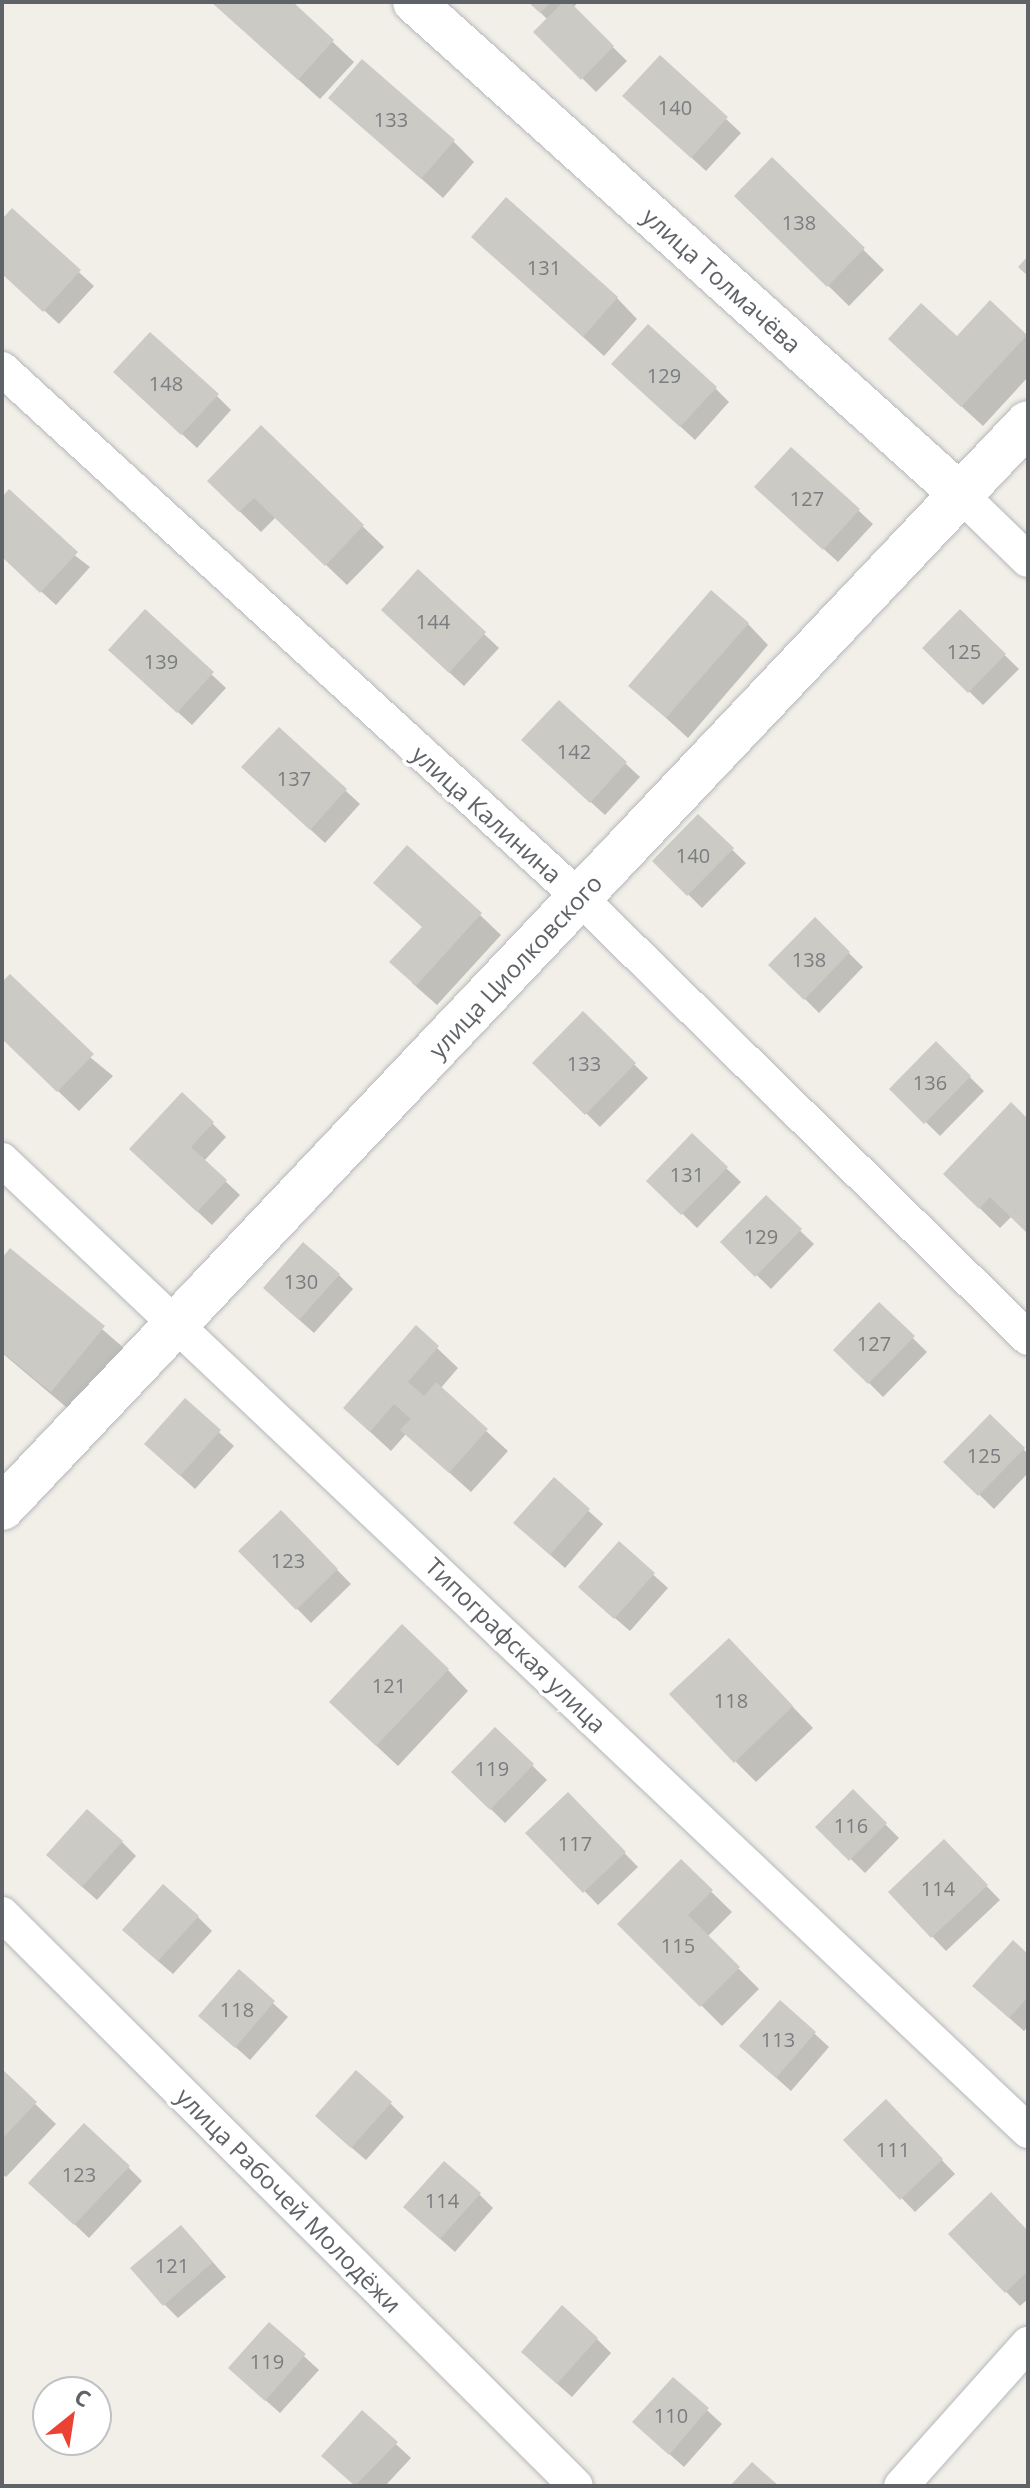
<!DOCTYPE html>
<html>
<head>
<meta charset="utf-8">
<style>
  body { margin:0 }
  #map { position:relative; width:1030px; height:2488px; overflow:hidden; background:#f1efe8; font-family:"Open Sans",sans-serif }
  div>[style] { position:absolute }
  .shadow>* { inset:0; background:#0003 }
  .building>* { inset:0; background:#cccac5 }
  .roads { filter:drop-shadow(0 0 2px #b5b8bc) drop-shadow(0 0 2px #b5b8bc) }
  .minor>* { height:34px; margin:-17px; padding:0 17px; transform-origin:17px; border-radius:17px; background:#fff }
  .tertiary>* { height:42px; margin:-21px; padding:0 21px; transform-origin:21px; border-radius:21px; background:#fff }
  .secondary>* { height:44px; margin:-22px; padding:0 22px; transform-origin:22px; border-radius:22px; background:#fff }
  span { translate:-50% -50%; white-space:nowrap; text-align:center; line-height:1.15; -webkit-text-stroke:7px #fff; paint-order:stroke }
  .number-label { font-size:20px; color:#7a7d7f }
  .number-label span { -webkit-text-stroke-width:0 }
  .street-label { font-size:24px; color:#5f6368 }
  .frame { position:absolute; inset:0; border:4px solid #5f6368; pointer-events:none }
  .north { position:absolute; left:32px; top:2376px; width:80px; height:80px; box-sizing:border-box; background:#fff; border:2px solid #bfc1c3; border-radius:50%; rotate:30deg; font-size:22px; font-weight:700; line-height:32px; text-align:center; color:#5f6368 }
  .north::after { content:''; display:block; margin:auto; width:28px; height:36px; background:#ea4335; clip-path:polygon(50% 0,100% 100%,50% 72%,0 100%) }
</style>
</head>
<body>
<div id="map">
  <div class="shadow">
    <i style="clip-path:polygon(212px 2px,290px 2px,354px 62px,320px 99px)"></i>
    <i style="clip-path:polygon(530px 2px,578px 2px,573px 8px,627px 61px,596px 92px,536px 32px,548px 20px)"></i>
    <i style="clip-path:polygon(660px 57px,741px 133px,706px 171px,639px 110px)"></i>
    <i style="clip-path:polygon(331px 98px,453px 141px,474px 162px,443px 198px)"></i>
    <i style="clip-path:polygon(772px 160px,884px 270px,849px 306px,736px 196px)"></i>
    <i style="clip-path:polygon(12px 211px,94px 286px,59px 324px,2px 272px,2px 222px)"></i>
    <i style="clip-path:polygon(473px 237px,617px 298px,637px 319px,604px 356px)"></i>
    <i style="clip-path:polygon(990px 303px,1028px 338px,1028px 377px,983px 426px,911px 360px,957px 339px)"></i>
    <i style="clip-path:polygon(628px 378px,715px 388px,729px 402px,695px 440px)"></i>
    <i style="clip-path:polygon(130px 386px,217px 396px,231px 410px,197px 448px)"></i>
    <i style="clip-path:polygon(261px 428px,384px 547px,347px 585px,276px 517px,261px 532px,230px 502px)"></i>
    <i style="clip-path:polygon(792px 449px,873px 524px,838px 562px,771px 501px)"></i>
    <i style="clip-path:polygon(2px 500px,90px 567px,56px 605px,2px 556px)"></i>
    <i style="clip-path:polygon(418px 572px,499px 648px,464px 686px,397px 624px)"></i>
    <i style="clip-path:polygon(145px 612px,226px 688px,192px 725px,125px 664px)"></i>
    <i style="clip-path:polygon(960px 612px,1019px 669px,983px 705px,925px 648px)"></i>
    <i style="clip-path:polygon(748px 624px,768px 645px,688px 738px,631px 686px)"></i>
    <i style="clip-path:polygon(559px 702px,640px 777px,605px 815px,538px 754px)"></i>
    <i style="clip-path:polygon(279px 729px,360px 804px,325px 843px,258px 781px)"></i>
    <i style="clip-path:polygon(698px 817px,746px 863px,702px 908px,654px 861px)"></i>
    <i style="clip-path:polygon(480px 915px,501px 935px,437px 1005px,412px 983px)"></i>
    <i style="clip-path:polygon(815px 920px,863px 967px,819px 1013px,771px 965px)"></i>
    <i style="clip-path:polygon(2px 985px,113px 1076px,79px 1111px,2px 1038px)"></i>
    <i style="clip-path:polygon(583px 1014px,648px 1078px,600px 1127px,535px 1063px)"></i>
    <i style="clip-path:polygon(936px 1044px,984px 1091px,940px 1136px,892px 1089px)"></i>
    <i style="clip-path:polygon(1028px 1121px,1028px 1232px,1012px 1216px,1000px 1228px,945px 1174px)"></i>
    <i style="clip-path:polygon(212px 1123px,226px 1137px,204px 1161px,240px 1195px,212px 1225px,145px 1163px)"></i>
    <i style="clip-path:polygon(692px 1136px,741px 1182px,697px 1228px,649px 1181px)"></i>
    <i style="clip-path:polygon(766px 1198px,814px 1244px,771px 1289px,723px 1242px)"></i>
    <i style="clip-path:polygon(11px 1250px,125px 1349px,72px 1412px,2px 1353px,2px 1261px)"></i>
    <i style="clip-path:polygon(339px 1275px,353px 1289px,314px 1333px,279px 1302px)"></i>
    <i style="clip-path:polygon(879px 1305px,927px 1352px,883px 1397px,836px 1350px)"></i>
    <i style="clip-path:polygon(416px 1328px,458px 1368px,440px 1389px,508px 1451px,471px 1492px,406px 1434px,391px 1451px,366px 1428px)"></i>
    <i style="clip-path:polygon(185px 1401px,234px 1446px,195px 1489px,161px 1458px)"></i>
    <i style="clip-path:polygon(990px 1416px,1028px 1454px,1028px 1473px,994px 1509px,946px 1462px)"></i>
    <i style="clip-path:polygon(554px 1480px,603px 1524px,565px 1568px,530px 1537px)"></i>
    <i style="clip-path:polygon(281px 1513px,351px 1584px,311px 1623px,241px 1551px)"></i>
    <i style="clip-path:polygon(619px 1544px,668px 1588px,630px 1631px,595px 1601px)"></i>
    <i style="clip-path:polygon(749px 1661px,813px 1728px,756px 1782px,735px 1761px)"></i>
    <i style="clip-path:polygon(448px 1670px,468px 1691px,398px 1766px,352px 1723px)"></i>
    <i style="clip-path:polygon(495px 1729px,547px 1780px,505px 1823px,453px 1772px)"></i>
    <i style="clip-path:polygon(853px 1792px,899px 1838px,865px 1873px,818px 1827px)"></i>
    <i style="clip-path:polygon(568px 1795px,638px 1867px,598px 1905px,528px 1833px)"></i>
    <i style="clip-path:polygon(122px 1842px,136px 1856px,97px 1900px,62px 1869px)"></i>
    <i style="clip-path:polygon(944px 1842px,1000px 1900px,946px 1951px,890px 1892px)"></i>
    <i style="clip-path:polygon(681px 1862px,732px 1912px,707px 1937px,759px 1989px,722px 2026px,620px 1924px)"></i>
    <i style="clip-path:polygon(198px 1917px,212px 1931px,173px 1974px,138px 1944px)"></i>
    <i style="clip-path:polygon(1028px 1956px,1028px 2026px,1024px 2031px,989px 2000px)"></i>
    <i style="clip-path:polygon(239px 1972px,288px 2017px,250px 2060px,215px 2029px)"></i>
    <i style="clip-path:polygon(780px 2002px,829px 2047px,791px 2091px,756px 2060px)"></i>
    <i style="clip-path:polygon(2px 2072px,56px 2124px,6px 2177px,2px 2174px)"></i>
    <i style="clip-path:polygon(886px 2101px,955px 2174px,915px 2212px,846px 2140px)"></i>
    <i style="clip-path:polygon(390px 2103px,404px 2117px,366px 2160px,331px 2130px)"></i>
    <i style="clip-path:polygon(128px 2167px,142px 2181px,89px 2238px,45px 2196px)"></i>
    <i style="clip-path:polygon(479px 2194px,493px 2208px,455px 2252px,420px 2221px)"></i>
    <i style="clip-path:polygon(1028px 2233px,1028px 2299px,1020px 2306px,950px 2234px)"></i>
    <i style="clip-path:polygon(195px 2242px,226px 2277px,178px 2318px,164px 2304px)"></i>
    <i style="clip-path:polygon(270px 2325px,319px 2370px,280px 2413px,245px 2382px)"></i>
    <i style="clip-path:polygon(597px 2339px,611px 2353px,572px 2397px,537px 2366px)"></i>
    <i style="clip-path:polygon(673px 2379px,722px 2424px,684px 2467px,649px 2436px)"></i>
    <i style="clip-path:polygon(362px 2413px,411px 2458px,385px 2486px,356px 2486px,338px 2470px)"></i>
  </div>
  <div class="building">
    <i style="clip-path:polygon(211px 2px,293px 2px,334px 40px,298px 80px)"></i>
    <i style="clip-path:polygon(528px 2px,551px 2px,540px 13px)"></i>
    <i style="clip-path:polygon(563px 2px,570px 2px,614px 46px,581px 80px,533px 32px)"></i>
    <i style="clip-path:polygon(660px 55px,728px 117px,691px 158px,622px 96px)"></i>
    <i style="clip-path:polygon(362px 59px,455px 140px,421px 179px,328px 98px)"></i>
    <i style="clip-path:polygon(772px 157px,865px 248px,827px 287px,734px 196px)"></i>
    <i style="clip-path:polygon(506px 197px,618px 297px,583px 337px,471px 237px)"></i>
    <i style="clip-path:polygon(12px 208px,81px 270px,43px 312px,2px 274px,2px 219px)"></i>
    <i style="clip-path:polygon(1028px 256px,1028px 276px,1018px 267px)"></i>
    <i style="clip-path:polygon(990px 300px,1027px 335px,961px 407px,888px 339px,921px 303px,957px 336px)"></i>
    <i style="clip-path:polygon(648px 324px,717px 387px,680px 427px,611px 364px)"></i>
    <i style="clip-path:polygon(150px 332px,219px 394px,181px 435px,113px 372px)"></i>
    <i style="clip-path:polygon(261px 425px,364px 525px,325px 566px,254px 498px,239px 512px,207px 481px)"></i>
    <i style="clip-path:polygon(791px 447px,860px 509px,823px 550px,754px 487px)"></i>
    <i style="clip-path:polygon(9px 489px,78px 552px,40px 593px,2px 557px,2px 497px)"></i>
    <i style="clip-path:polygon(418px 569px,486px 632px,449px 673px,381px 610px)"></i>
    <i style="clip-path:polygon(711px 590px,749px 623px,666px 718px,628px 686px)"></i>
    <i style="clip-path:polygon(145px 609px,214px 672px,177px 713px,108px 650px)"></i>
    <i style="clip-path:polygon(960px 609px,1006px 654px,968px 693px,922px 648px)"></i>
    <i style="clip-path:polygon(559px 700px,627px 762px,590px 803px,521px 740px)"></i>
    <i style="clip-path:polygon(279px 727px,347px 789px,310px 830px,241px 767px)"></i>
    <i style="clip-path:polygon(698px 814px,734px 848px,687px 896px,652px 861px)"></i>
    <i style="clip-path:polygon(407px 845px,482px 913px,416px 986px,389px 962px,422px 927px,373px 883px)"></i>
    <i style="clip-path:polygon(815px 917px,850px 952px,804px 1000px,768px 965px)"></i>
    <i style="clip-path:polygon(10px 974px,94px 1054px,57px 1092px,2px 1039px,2px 982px)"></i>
    <i style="clip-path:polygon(583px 1011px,636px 1063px,585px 1115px,532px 1063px)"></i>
    <i style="clip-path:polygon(936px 1041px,971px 1076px,924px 1124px,889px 1089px)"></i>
    <i style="clip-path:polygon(182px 1092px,214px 1122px,191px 1147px,227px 1180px,197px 1212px,129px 1149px)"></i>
    <i style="clip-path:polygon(1011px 1102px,1028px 1119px,1028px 1234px,990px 1197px,979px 1209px,943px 1174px)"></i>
    <i style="clip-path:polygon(692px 1133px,728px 1167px,681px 1215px,646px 1181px)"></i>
    <i style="clip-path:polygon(766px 1195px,802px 1229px,755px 1277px,720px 1242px)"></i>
    <i style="clip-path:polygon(303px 1242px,340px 1274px,299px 1320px,263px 1288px)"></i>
    <i style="clip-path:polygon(10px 1248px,105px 1326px,51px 1392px,2px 1352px,2px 1258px)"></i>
    <i style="clip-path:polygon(879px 1302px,915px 1336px,868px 1384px,833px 1350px)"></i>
    <i style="clip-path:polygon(416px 1325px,439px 1346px,408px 1382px,424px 1396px,436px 1382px,488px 1429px,449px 1473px,400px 1430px,411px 1419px,394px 1404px,370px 1432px,343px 1408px)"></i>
    <i style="clip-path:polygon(185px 1398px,221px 1430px,180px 1476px,144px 1444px)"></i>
    <i style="clip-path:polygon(990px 1414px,1025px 1448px,978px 1496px,943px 1462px)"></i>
    <i style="clip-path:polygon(554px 1477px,590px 1509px,550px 1555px,513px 1523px)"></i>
    <i style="clip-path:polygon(281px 1510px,338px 1569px,296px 1610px,238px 1551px)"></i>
    <i style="clip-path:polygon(619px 1541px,655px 1573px,614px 1619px,578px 1587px)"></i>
    <i style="clip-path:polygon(402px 1624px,449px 1669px,376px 1746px,329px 1702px)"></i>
    <i style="clip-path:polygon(729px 1638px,793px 1706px,734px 1763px,669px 1694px)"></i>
    <i style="clip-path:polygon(495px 1727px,534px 1764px,490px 1810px,451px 1772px)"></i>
    <i style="clip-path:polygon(853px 1789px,887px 1823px,849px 1861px,815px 1827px)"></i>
    <i style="clip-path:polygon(568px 1792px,626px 1852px,583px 1893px,525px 1833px)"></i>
    <i style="clip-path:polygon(87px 1809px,123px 1841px,82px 1887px,46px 1855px)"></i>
    <i style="clip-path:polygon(944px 1839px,988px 1885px,931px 1938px,888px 1892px)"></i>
    <i style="clip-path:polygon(681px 1859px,713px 1890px,688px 1915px,740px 1967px,700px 2007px,617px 1924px)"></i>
    <i style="clip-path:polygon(163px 1884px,199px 1916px,158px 1961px,122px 1930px)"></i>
    <i style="clip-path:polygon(1013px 1940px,1028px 1954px,1028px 1997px,1009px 2018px,972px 1986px)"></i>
    <i style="clip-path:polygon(239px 1969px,275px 2001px,235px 2048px,198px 2016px)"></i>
    <i style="clip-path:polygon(780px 2000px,816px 2032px,776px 2078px,739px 2046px)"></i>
    <i style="clip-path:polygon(2px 2069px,37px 2102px,2px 2139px)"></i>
    <i style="clip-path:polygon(356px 2070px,392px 2102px,351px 2148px,315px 2116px)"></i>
    <i style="clip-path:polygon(886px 2099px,943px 2159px,900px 2200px,843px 2140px)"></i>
    <i style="clip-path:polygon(84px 2123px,130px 2166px,74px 2225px,28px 2183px)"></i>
    <i style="clip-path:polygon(444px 2161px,481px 2193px,440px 2239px,403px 2207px)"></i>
    <i style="clip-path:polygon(991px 2192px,1028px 2231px,1028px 2271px,1005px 2293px,948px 2234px)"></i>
    <i style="clip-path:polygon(181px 2225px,213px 2262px,163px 2306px,130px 2268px)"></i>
    <i style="clip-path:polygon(562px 2305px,598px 2338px,557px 2384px,521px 2352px)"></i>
    <i style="clip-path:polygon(269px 2322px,306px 2354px,265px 2401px,228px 2368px)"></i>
    <i style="clip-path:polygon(673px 2377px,709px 2408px,669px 2455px,632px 2422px)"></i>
    <i style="clip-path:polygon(362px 2410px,398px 2442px,355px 2486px,321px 2456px)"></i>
    <i style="clip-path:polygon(752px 2462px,779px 2486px,730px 2486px)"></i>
  </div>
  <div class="roads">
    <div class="minor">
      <i style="left:2px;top:369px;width:784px;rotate:42.47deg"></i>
      <i style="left:580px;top:898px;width:628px;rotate:44.48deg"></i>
      <i style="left:959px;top:493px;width:96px;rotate:44.2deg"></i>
      <i style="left:2px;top:1160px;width:1413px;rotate:43.42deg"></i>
      <i style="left:2px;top:1914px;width:810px;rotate:44.9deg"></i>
      <i style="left:901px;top:2486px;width:191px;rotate:-48.2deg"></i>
    </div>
    <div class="tertiary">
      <i style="left:414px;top:2px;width:734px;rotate:42.02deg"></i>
    </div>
    <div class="secondary">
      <i style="left:2px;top:1508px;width:1493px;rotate:-46.6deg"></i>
    </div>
  </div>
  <div class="number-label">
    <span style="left:675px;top:107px">140</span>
    <span style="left:391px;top:119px">133</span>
    <span style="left:799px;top:222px">138</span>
    <span style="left:544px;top:267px">131</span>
    <span style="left:664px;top:375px">129</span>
    <span style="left:166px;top:383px">148</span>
    <span style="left:807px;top:498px">127</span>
    <span style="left:433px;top:621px">144</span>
    <span style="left:964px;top:651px">125</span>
    <span style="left:161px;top:661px">139</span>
    <span style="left:574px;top:751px">142</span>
    <span style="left:294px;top:778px">137</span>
    <span style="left:693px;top:855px">140</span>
    <span style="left:809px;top:959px">138</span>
    <span style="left:584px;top:1063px">133</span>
    <span style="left:930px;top:1082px">136</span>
    <span style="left:687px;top:1174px">131</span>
    <span style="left:761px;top:1236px">129</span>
    <span style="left:301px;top:1281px">130</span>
    <span style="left:874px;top:1343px">127</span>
    <span style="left:984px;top:1455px">125</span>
    <span style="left:288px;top:1560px">123</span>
    <span style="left:389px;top:1685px">121</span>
    <span style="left:731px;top:1700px">118</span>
    <span style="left:492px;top:1768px">119</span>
    <span style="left:851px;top:1825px">116</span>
    <span style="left:575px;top:1843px">117</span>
    <span style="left:938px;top:1888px">114</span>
    <span style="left:678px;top:1945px">115</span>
    <span style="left:237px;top:2009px">118</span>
    <span style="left:778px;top:2039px">113</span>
    <span style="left:893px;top:2149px">111</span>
    <span style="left:79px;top:2174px">123</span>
    <span style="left:442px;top:2200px">114</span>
    <span style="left:172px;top:2265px">121</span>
    <span style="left:267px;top:2361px">119</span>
    <span style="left:671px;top:2415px">110</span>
  </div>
  <div class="street-label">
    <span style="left:722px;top:280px;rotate:42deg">улица Толмачёва</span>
    <span style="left:487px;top:814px;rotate:42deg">улица Калинина</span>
    <span style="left:515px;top:966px;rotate:-47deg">улица Циолковского</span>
    <span style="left:516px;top:1645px;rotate:44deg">Типографская улица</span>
    <span style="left:289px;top:2200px;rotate:45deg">улица Рабочей Молодёжи</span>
  </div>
  <div class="frame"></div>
  <div class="north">С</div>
</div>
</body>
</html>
